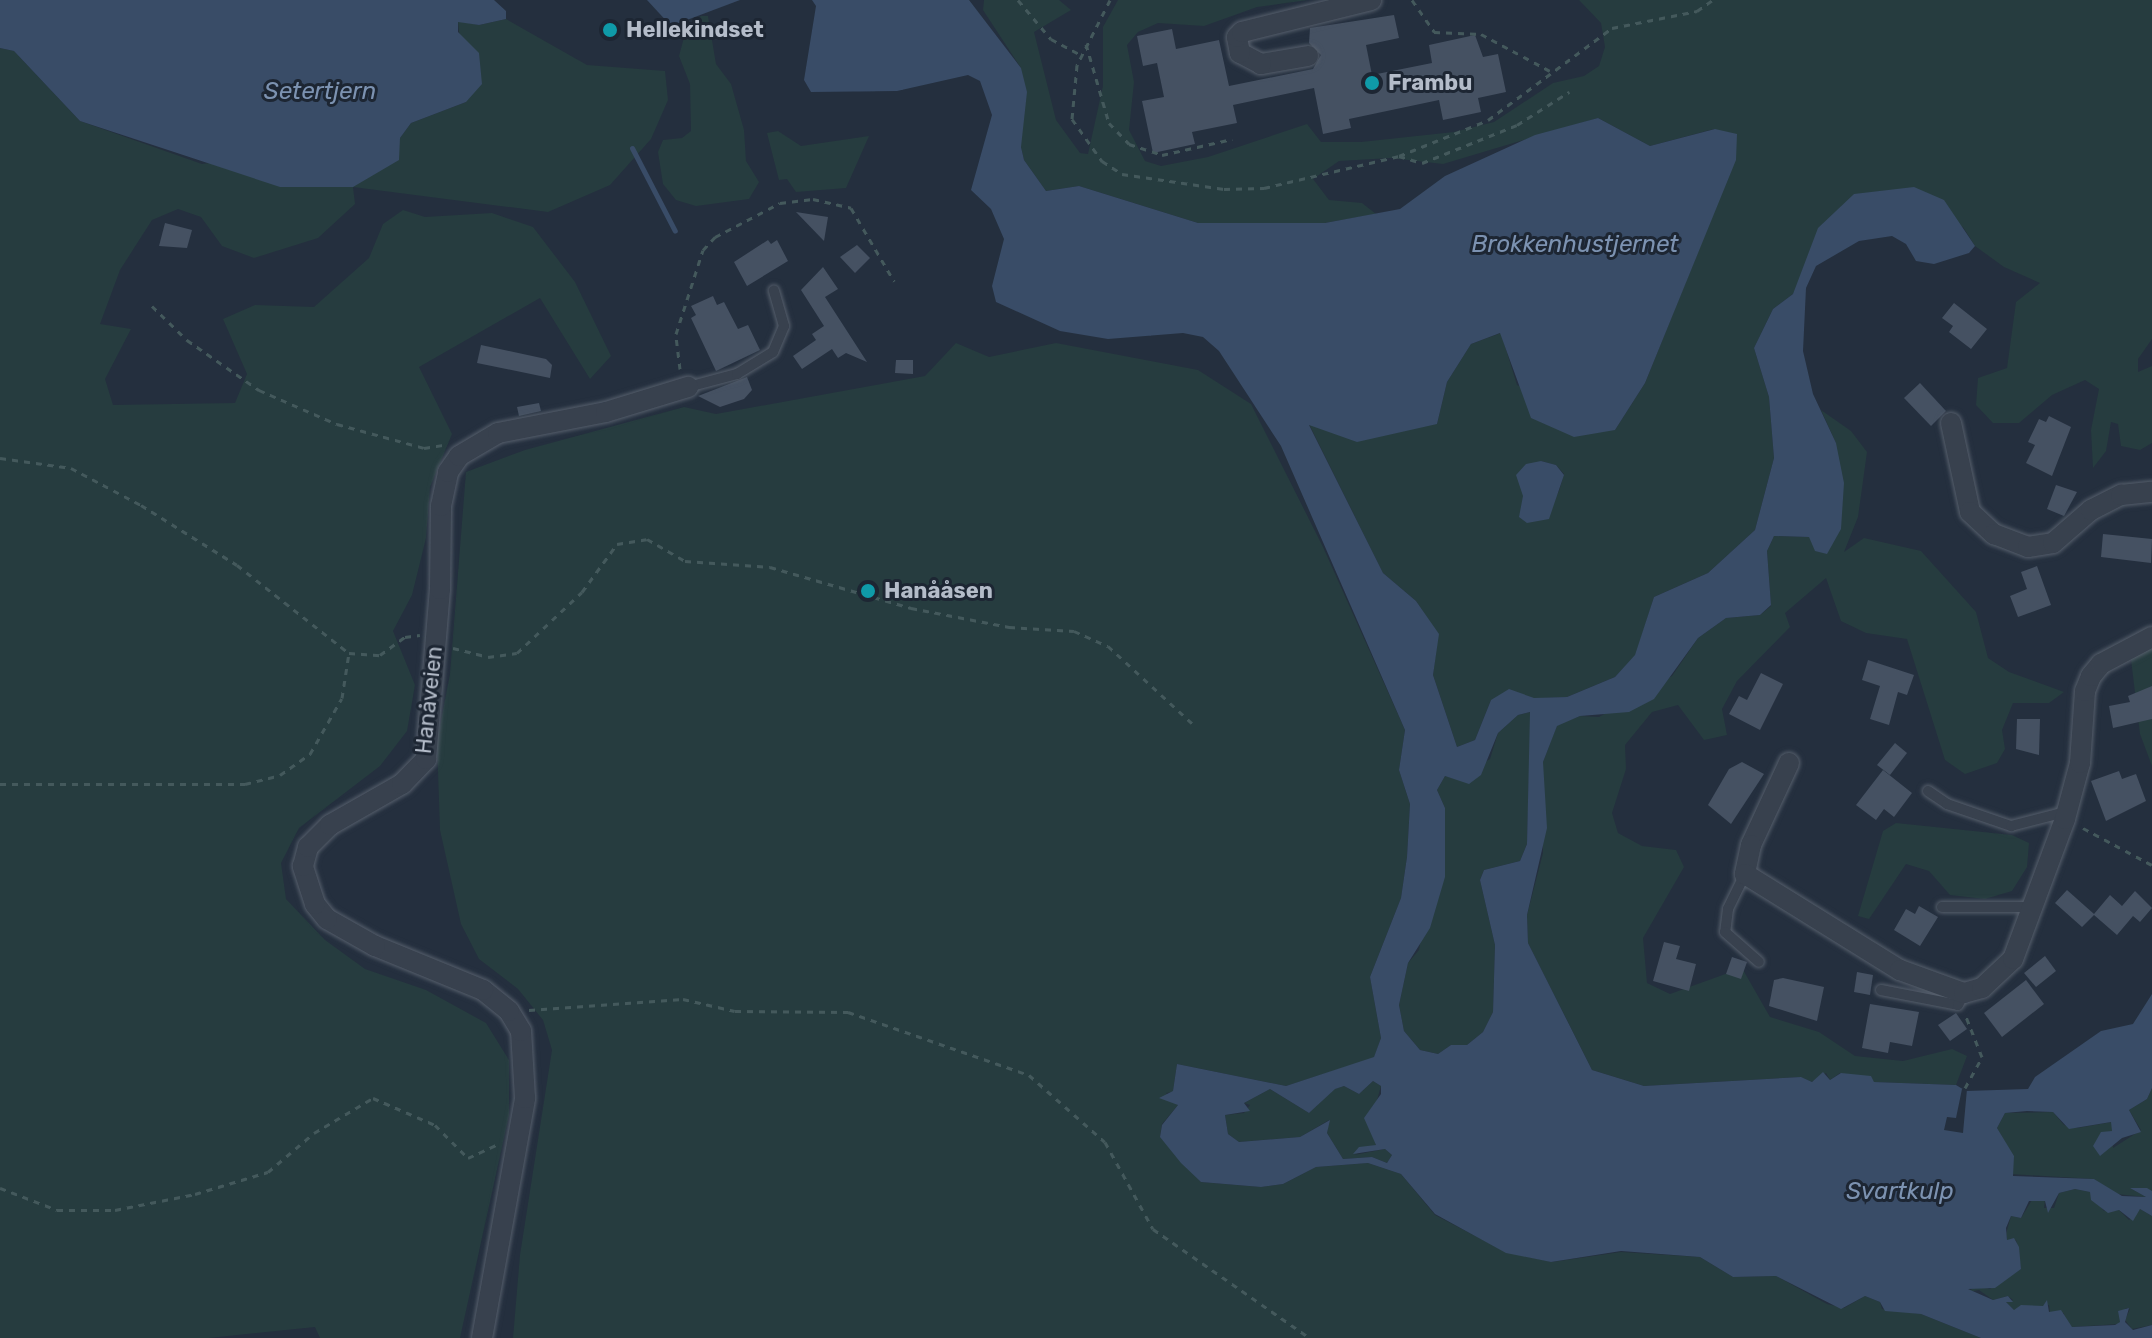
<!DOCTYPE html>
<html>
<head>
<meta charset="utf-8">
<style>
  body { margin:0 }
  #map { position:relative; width:2152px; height:1338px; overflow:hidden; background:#242f3e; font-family:Rubik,sans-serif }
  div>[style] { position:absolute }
  .green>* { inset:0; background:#263c3f }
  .water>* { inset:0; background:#394c67 }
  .pier>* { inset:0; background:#242f3e }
  .stream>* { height:5px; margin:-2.5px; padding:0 2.5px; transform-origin:2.5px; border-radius:2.5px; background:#394c67 }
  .building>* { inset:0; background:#455162 }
  .path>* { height:3px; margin-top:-1.5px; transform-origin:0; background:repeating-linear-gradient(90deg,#44595c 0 6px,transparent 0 12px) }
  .roads { filter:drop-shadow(0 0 2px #565f6c) drop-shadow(0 0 2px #565f6c) }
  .service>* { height:10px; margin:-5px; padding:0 5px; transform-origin:5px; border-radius:5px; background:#38414e }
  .minor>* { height:20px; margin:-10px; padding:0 10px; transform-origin:10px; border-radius:10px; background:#38414e }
  .dots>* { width:22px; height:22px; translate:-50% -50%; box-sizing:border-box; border:4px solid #1d2633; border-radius:50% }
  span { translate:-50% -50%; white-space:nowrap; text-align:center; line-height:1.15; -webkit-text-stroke:6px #1d2633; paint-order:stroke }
  .poi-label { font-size:22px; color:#b4bcc9; font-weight:700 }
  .left { translate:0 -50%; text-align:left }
  .street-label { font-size:22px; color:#b4bcc9 }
  .water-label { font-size:24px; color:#7c92b1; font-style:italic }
</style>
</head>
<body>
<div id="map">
  <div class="green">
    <i style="clip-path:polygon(evenodd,984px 0,1059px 0,1071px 10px,1034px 32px,1056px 120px,1080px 153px,1088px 154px,1103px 86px,1103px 27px,1118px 0,1308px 0,1257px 7px,1204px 26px,1158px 23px,1138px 32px,1127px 45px,1134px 82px,1129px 130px,1145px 161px,1161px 166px,1208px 157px,1307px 124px,1321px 142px,1361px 142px,1454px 132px,1494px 122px,1553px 83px,1584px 76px,1599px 66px,1605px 47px,1601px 23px,1579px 0,2152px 0,2152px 339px,2138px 359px,2138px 372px,2152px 366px,2152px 443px,2140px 450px,2121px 446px,2118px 424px,2111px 422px,2106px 451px,2093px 468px,2091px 430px,2099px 389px,2085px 380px,2052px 395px,2019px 423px,1993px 423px,1976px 405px,1978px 378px,2007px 368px,2016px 302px,2040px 283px,2004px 267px,1975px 246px,1963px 227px,1854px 194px,1793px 294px,1773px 309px,1754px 348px,1769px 397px,1774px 458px,1755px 530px,1708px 573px,1654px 597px,1636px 655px,1615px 677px,1567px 697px,1491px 700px,1475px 740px,1457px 747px,1433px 675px,1438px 634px,1416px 601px,1383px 573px,1309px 424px,1437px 424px,1447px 382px,1471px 344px,1501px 333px,1517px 385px,1615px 430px,1645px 383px,1735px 160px,1714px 129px,1650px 146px,1598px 118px,1443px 164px,1391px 158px,1339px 161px,1313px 179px,1329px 200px,1362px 203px,1376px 214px,1325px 223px,1198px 223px,1079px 186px,1046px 191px,1024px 160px,1021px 147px,1021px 68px,983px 10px,984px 0,1541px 461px,1556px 465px,1564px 474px,1559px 491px,1555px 498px,1519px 517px,1541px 461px)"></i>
    <i style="clip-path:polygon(701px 16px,708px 16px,716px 64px,731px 84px,744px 130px,746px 161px,759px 182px,749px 199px,696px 206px,676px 200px,663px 184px,658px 152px,663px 140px,682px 138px,691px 131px,690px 84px,679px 56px,687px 26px)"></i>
    <i style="clip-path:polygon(506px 19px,587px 65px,665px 71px,668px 100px,651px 139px,610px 185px,548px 212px,353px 187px,355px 204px,318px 238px,254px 258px,222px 246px,201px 217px,178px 209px,152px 220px,120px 270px,100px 324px,131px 329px,105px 379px,113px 405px,235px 403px,247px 374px,223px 319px,255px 305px,314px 307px,369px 258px,383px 224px,403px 210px,425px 217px,492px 213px,533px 227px,575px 282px,611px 356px,590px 379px,540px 298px,419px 367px,452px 434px,430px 487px,426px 538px,412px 595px,393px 631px,415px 685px,407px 731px,380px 766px,299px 828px,281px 863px,286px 899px,325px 940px,365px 969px,426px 990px,486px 1023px,509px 1060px,509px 1115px,460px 1338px,320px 1338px,315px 1327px,209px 1338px,0 1338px,0 48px,14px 51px,80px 121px,202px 164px,400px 138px,411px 123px,466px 102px,458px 21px,479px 25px)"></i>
    <i style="clip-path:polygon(778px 131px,801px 146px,869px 136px,846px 188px,796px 192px,787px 179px,779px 180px,767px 133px)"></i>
    <i style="clip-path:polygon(956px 343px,989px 357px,1056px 343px,1198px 370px,1251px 404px,1323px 547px,1405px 730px,1399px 770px,1410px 804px,1407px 857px,1401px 898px,1370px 977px,1381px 1038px,1374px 1058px,1286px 1086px,1177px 1064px,1173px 1092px,1166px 1093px,1178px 1105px,1162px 1124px,1160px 1136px,1201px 1182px,1261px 1187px,1283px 1184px,1316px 1167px,1368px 1163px,1401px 1174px,1435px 1215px,1506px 1252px,1552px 1262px,1621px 1252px,1700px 1257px,1733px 1277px,1776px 1276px,1827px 1304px,1844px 1308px,1865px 1296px,1880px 1302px,1882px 1309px,1921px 1314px,1981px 1338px,513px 1338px,520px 1255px,552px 1050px,543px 1020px,518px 989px,479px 959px,461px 924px,440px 830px,437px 742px,450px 674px,466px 472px,525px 450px,684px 407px,716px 414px,925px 376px)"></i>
    <i style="clip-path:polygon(1821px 410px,1851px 431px,1867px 452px,1858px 517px,1844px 552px,1864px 538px,1921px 551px,1976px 612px,1988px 658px,2009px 672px,2064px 692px,2049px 703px,2013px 703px,2002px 730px,2005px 749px,1997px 763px,1965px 774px,1945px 760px,1907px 639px,1866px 633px,1841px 621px,1826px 578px,1785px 613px,1790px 627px,1737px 681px,1722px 709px,1727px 735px,1704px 740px,1678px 705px,1652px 712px,1625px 745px,1626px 769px,1612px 813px,1618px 833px,1642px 846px,1676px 850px,1684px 867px,1643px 938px,1647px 983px,1670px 994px,1742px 968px,1770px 1017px,1819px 1032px,1855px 1056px,1903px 1061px,1952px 1049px,1967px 1056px,1956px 1085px,1874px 1082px,1840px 1073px,1830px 1080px,1826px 1073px,1812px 1082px,1800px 1077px,1644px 1086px,1592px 1070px,1528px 943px,1527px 915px,1543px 853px,1543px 762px,1557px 725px,1580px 716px,1599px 717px,1672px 676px,1698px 638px,1726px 618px,1760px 615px,1771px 606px,1767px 551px,1774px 536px,1809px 537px,1836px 443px)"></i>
    <i style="clip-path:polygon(2152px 635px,2152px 766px,2140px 734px,2129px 643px)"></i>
    <i style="clip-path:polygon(1531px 712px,1527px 844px,1520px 861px,1484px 870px,1480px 880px,1495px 945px,1493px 1012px,1483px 1032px,1467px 1045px,1451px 1045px,1438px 1054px,1420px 1050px,1404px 1031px,1399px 1005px,1408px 963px,1419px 950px,1445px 808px,1437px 790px,1445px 776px,1456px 779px,1490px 759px,1498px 733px,1518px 715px)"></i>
    <i style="clip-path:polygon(1896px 823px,2012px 835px,2029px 843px,2027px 867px,2012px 891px,1985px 899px,1950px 895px,1929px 871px,1906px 864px,1869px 919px,1858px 916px,1883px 831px)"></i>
    <i style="clip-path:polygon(1373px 1081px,1381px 1086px,1370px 1125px,1376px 1145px,1354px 1155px,1385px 1149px,1392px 1155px,1387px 1163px,1372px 1157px,1343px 1159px,1327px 1133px,1329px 1120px,1300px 1137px,1239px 1142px,1228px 1134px,1225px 1115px,1244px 1113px,1250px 1105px,1244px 1103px,1270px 1089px,1309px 1113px,1334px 1089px,1344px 1086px,1359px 1094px)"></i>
    <i style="clip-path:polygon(2152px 1088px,2152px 1191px,2130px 1188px,2146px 1197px,2116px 1194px,2094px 1179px,2011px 1174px,2013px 1156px,1997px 1128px,2005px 1113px,2053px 1112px,2064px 1125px,2077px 1128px,2112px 1122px,2113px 1148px,2141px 1130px,2129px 1110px,2147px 1099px)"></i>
    <i style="clip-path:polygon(2075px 1189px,2090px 1192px,2104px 1211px,2119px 1210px,2129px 1220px,2140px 1209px,2152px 1216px,2152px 1325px,2132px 1329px,2125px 1320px,2130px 1309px,2126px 1308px,2119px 1324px,2072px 1327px,2064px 1322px,2064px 1313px,2050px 1313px,2049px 1305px,2014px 1310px,2006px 1302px,2013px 1300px,2008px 1296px,1993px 1300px,1979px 1290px,1968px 1292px,1976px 1286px,1990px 1289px,2021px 1269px,2016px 1240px,2007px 1240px,2006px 1234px,2011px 1216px,2021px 1218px,2032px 1200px,2045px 1200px,2044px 1208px,2054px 1208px,2059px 1193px)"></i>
  </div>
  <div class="water">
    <i style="clip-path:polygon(0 0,494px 0,506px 11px,506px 19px,479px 25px,458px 22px,458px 32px,479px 53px,482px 84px,466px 102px,411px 123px,400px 138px,399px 160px,353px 187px,280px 187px,80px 121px,14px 51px,0 48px)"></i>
    <i style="clip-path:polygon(647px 0,740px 0,671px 26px)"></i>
    <i style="clip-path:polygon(evenodd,812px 0,969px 0,1021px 68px,1027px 92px,1021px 147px,1024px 160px,1046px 191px,1079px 186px,1198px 223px,1325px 223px,1400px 209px,1445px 176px,1535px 135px,1598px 118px,1650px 146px,1715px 129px,1737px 134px,1736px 160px,1645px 383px,1615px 430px,1574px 437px,1531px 418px,1500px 333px,1471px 344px,1447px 382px,1437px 424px,1357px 442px,1309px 425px,1383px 573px,1416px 601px,1439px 634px,1433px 675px,1457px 747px,1475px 740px,1491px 700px,1509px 689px,1534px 698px,1567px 697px,1615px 677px,1635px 655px,1654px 597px,1708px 573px,1755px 530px,1774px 458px,1769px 397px,1754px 348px,1773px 309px,1793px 294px,1818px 228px,1854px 194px,1914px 187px,1944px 200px,1975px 246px,1969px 253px,1934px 264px,1916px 261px,1906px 244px,1892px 236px,1859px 241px,1816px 266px,1806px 288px,1803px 351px,1813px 394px,1836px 443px,1844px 483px,1841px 529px,1827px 554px,1815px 551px,1809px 537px,1774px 536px,1767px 551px,1771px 605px,1760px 615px,1726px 618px,1698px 638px,1654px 699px,1629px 712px,1580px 716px,1557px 726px,1543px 762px,1547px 828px,1527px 915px,1528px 943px,1592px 1070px,1644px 1086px,1801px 1077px,1812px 1082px,1823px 1072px,1830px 1080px,1841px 1073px,1871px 1076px,1874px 1082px,1956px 1085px,1966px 1091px,2028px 1089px,2035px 1077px,2101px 1031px,2133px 1024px,2152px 994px,2152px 1088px,2147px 1099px,2129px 1110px,2141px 1132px,2122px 1138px,2100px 1156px,2093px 1146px,2101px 1132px,2112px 1131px,2111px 1122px,2069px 1129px,2053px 1112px,2027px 1111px,2005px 1113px,1997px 1128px,2014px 1156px,2013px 1176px,2094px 1179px,2122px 1196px,2146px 1197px,2130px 1188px,2147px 1188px,2152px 1191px,2152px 1216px,2140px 1209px,2133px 1221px,2119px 1210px,2108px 1213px,2091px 1200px,2090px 1192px,2075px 1189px,2059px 1193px,2048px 1213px,2045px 1201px,2029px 1201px,2021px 1218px,2011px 1216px,2006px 1228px,2007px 1240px,2014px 1238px,2019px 1247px,2021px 1269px,1995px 1288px,1968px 1289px,1993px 1300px,2008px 1296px,2013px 1302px,2006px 1302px,2014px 1310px,2021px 1305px,2043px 1306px,2047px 1300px,2049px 1312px,2061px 1310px,2072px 1327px,2115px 1325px,2120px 1322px,2118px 1311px,2129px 1308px,2125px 1322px,2133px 1330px,2152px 1325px,2152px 1338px,1981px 1338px,1921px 1314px,1885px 1311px,1880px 1302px,1865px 1296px,1841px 1309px,1776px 1276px,1733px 1277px,1700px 1257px,1621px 1251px,1551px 1262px,1506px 1253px,1435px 1214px,1401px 1174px,1368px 1163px,1316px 1167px,1283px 1184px,1261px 1187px,1201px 1182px,1181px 1163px,1160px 1137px,1162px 1125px,1178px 1105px,1159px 1098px,1173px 1091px,1177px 1064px,1286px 1086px,1374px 1057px,1381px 1038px,1370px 977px,1401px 898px,1407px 857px,1410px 804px,1399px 770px,1405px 730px,1281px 446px,1219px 351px,1203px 337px,1183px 333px,1108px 339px,1060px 331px,996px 302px,992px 286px,1004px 239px,991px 209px,971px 190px,992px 115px,980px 81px,968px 75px,897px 91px,811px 92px,804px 80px,816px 6px,812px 0,1530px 712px,1527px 844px,1520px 861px,1484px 870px,1480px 880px,1495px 945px,1493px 1012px,1483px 1032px,1467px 1045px,1451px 1045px,1438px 1054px,1420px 1050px,1404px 1031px,1399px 1005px,1408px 963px,1430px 928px,1445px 877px,1445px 808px,1437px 790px,1445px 776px,1469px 784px,1481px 775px,1498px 733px,1518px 715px,1530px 712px,812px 0,1373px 1081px,1381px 1086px,1381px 1094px,1364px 1118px,1376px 1145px,1359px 1147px,1353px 1154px,1385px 1149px,1392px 1155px,1387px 1163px,1372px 1157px,1343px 1159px,1327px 1133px,1330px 1120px,1300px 1137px,1239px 1142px,1228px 1134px,1225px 1115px,1250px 1111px,1244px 1103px,1270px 1089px,1309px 1113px,1335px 1089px,1344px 1086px,1359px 1094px,1373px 1081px)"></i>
    <i style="clip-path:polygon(1541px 461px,1556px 465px,1564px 475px,1549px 519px,1527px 523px,1519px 517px,1523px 496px,1516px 475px,1526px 464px)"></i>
  </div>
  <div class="pier">
    <i style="clip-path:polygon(1962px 1089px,1967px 1089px,1963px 1133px,1944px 1130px,1947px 1117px,1956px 1118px)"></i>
  </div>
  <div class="stream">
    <i style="left:632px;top:148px;width:93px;rotate:62.6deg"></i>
  </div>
  <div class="building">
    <i style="clip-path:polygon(1394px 15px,1399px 38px,1366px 45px,1372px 75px,1432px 63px,1429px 45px,1475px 35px,1483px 57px,1498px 54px,1506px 92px,1478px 98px,1481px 112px,1443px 120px,1439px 100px,1349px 119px,1351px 128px,1323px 134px,1314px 88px,1233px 105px,1237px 123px,1192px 132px,1195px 144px,1153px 153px,1142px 101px,1164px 97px,1157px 63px,1143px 66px,1137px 36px,1172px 29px,1176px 49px,1219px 40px,1229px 86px,1313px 69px,1321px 55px,1309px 43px,1310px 28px)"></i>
    <i style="clip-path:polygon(796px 212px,828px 217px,824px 241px)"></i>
    <i style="clip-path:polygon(165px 223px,192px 230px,187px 248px,159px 246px)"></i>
    <i style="clip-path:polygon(768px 240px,771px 244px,777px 240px,788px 261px,747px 286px,734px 262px)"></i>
    <i style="clip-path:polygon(857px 245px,870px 258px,855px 273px,840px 257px)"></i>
    <i style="clip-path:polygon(823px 267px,838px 289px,825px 297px,867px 362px,846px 353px,838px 358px,832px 349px,802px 369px,793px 356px,816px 340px,812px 334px,824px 326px,801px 290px)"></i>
    <i style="clip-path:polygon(713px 296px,717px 305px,724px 302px,738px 329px,748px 325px,760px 350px,716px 371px,691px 318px,696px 315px,691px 306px)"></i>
    <i style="clip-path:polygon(1954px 303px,1987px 329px,1971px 349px,1949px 332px,1953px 326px,1942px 318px)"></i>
    <i style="clip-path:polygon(481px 345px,546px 359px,552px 365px,550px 378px,477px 363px)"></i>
    <i style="clip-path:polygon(896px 360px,913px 360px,913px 374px,895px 373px)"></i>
    <i style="clip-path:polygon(747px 377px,752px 390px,744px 399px,720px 407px,698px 396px)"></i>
    <i style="clip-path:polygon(1920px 383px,1946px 411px,1931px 426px,1904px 398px)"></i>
    <i style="clip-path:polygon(539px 403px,541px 411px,519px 416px,517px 407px)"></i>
    <i style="clip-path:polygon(2049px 416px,2071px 427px,2052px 476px,2026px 463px,2035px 445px,2028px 442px,2039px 419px,2046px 422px)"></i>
    <i style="clip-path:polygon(2056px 485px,2077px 492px,2064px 516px,2047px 509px)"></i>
    <i style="clip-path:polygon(2103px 534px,2152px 539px,2151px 563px,2101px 557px)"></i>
    <i style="clip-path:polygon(2037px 566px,2051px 605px,2018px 617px,2010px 596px,2027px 589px,2021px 572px)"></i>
    <i style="clip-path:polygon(1868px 660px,1914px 675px,1907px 695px,1898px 692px,1889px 725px,1870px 719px,1880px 686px,1862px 680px)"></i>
    <i style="clip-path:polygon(1761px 673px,1783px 684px,1760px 730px,1729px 714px,1739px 696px,1747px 700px)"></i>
    <i style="clip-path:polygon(2152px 686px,2152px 719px,2113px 728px,2109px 706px,2130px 702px,2128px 696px)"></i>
    <i style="clip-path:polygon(2017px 719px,2040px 719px,2039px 755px,2016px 749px)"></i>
    <i style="clip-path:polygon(1895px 743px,1907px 753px,1890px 775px,1877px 765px)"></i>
    <i style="clip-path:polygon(1742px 762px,1764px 774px,1731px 824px,1708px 805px,1729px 769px)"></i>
    <i style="clip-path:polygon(1883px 770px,1912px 793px,1894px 817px,1884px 809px,1876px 820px,1856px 805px)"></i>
    <i style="clip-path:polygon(2119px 771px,2122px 779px,2136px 774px,2146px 801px,2106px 821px,2091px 781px)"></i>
    <i style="clip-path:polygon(2067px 890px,2094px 914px,2110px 895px,2122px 906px,2135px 891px,2152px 908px,2140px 922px,2133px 916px,2117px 935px,2094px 915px,2082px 927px,2055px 903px)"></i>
    <i style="clip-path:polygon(1919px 906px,1938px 917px,1920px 946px,1894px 930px,1906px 909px,1915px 914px)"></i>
    <i style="clip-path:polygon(1664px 942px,1680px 946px,1676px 959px,1696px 964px,1689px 991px,1653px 981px)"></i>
    <i style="clip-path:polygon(2045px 956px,2056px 971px,2036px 987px,2024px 973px)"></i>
    <i style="clip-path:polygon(1732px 957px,1747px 962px,1741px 979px,1726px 974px)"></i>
    <i style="clip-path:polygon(1857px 972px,1873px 975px,1870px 995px,1854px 992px)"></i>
    <i style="clip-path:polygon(1783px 978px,1824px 987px,1817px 1021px,1769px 1006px,1774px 980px)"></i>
    <i style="clip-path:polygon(2026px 980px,2044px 1004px,2002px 1037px,1984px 1013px)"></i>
    <i style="clip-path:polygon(1870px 1004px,1919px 1012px,1912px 1046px,1890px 1042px,1888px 1053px,1862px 1048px)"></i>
    <i style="clip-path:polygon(1956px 1013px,1967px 1029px,1950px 1041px,1938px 1025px)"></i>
  </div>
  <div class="path">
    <i style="left:1018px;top:0;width:51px;rotate:49.8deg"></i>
    <i style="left:1051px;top:39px;width:34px;rotate:28deg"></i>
    <i style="left:1110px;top:0;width:73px;rotate:116.9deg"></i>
    <i style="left:1077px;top:65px;width:54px;rotate:95.3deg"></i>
    <i style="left:1072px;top:119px;width:52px;rotate:54.5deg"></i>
    <i style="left:1102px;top:161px;width:24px;rotate:33deg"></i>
    <i style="left:1122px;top:174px;width:103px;rotate:8.4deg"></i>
    <i style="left:1224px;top:189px;width:40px;rotate:-1.4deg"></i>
    <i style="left:1264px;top:188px;width:139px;rotate:-13.3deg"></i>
    <i style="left:1399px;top:156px;width:24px;rotate:17deg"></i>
    <i style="left:1422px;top:163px;width:102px;rotate:-21.8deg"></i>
    <i style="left:1517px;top:125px;width:62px;rotate:-32.4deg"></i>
    <i style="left:1412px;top:0;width:39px;rotate:55deg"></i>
    <i style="left:1434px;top:32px;width:47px;rotate:2.4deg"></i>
    <i style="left:1481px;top:34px;width:78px;rotate:28.2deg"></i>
    <i style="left:1086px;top:44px;width:82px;rotate:73.8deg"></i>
    <i style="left:1109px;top:123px;width:29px;rotate:46deg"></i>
    <i style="left:1129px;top:144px;width:35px;rotate:18deg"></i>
    <i style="left:1162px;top:155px;width:72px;rotate:-12.9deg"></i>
    <i style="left:1399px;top:156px;width:96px;rotate:-22deg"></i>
    <i style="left:1488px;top:120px;width:154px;rotate:-36.6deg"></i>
    <i style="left:1612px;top:28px;width:87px;rotate:-11.3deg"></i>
    <i style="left:1697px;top:11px;width:19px;rotate:-35deg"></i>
    <i style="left:152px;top:306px;width:49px;rotate:44.2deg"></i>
    <i style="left:187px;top:340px;width:88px;rotate:34.8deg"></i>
    <i style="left:259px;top:390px;width:85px;rotate:23.6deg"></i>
    <i style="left:337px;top:424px;width:90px;rotate:15.4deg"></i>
    <i style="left:424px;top:448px;width:20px;rotate:-9deg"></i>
    <i style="left:680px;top:369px;width:35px;rotate:-97deg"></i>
    <i style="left:676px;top:334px;width:88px;rotate:-72.2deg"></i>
    <i style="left:703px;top:250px;width:18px;rotate:-47deg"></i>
    <i style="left:715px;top:237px;width:73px;rotate:-27.6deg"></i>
    <i style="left:780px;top:203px;width:33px;rotate:-7deg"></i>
    <i style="left:813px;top:199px;width:39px;rotate:13deg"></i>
    <i style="left:851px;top:208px;width:85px;rotate:59.5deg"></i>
    <i style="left:0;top:458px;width:72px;rotate:8deg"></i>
    <i style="left:71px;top:468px;width:79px;rotate:27.9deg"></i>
    <i style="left:141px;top:505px;width:113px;rotate:32deg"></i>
    <i style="left:237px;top:565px;width:142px;rotate:38.2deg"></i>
    <i style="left:349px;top:653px;width:31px;rotate:4deg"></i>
    <i style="left:380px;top:655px;width:31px;rotate:-36deg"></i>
    <i style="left:405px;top:637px;width:15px;rotate:-8deg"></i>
    <i style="left:453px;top:648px;width:36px;rotate:14deg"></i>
    <i style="left:488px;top:657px;width:29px;rotate:-8deg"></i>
    <i style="left:517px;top:653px;width:89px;rotate:-43.2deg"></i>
    <i style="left:582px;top:592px;width:59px;rotate:-53.9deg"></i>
    <i style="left:617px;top:544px;width:30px;rotate:-9deg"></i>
    <i style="left:647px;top:539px;width:44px;rotate:30.1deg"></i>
    <i style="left:685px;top:561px;width:85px;rotate:4deg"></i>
    <i style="left:770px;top:567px;width:147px;rotate:16.2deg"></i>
    <i style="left:911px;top:608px;width:100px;rotate:11deg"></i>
    <i style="left:1009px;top:627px;width:65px;rotate:3.5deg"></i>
    <i style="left:1074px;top:631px;width:37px;rotate:24deg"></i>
    <i style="left:1108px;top:646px;width:118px;rotate:42.6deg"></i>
    <i style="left:0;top:784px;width:245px"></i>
    <i style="left:245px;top:784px;width:36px;rotate:-14deg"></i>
    <i style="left:280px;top:775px;width:37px;rotate:-35deg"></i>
    <i style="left:310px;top:754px;width:64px;rotate:-60.3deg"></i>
    <i style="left:342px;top:698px;width:46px;rotate:-81.2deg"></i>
    <i style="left:2083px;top:828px;width:78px;rotate:28.2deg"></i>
    <i style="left:529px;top:1010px;width:154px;rotate:-4.1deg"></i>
    <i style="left:683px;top:999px;width:53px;rotate:13deg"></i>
    <i style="left:735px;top:1011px;width:113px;rotate:0.5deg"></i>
    <i style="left:848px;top:1012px;width:192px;rotate:19.2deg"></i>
    <i style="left:1029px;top:1075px;width:101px;rotate:41.4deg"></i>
    <i style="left:1105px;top:1142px;width:99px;rotate:61.1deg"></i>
    <i style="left:1153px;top:1229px;width:191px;rotate:34.8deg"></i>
    <i style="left:1965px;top:1088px;width:35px;rotate:-61deg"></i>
    <i style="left:1982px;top:1057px;width:46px;rotate:-111.6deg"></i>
    <i style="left:0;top:1188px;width:61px;rotate:21.1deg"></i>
    <i style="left:57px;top:1210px;width:58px"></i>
    <i style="left:115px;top:1210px;width:82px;rotate:-11.3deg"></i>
    <i style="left:195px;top:1194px;width:76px;rotate:-16.8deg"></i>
    <i style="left:268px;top:1172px;width:60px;rotate:-40.3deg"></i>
    <i style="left:314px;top:1133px;width:69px;rotate:-30.7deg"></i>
    <i style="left:373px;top:1098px;width:68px;rotate:23.5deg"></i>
    <i style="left:435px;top:1125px;width:47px;rotate:45deg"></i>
    <i style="left:468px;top:1158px;width:33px;rotate:-25deg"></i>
  </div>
  <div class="roads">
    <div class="service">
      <i style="left:688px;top:387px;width:51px;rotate:-14.9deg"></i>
      <i style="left:737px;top:374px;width:42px;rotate:-31.4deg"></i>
      <i style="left:773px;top:352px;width:28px;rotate:-67deg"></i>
      <i style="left:784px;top:326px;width:37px;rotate:-106deg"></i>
      <i style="left:1928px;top:791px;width:23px;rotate:34deg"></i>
      <i style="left:1947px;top:804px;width:68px;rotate:19deg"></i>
      <i style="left:2011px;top:826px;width:56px;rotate:-14.5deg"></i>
      <i style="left:1745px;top:874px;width:39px;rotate:116deg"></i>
      <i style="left:1728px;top:909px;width:23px;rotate:97deg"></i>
      <i style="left:1725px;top:932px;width:45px;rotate:41.4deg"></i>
      <i style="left:1942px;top:907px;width:90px"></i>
      <i style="left:1881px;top:990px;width:78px;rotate:11deg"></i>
      <i style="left:1958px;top:1005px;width:13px;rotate:-63deg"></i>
    </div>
    <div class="minor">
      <i style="left:1308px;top:56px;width:48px;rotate:170.3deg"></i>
      <i style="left:1261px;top:64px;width:24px;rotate:-152deg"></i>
      <i style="left:1240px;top:53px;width:16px;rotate:-101deg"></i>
      <i style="left:1237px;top:37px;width:7px;rotate:-45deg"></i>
      <i style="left:1242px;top:32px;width:133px;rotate:-13.9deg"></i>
      <i style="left:1951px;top:423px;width:91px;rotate:77.9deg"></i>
      <i style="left:1970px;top:512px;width:33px;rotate:43deg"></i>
      <i style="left:1994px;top:534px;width:36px;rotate:21deg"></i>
      <i style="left:2028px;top:547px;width:25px;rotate:-9deg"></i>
      <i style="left:2053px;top:543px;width:50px;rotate:-41deg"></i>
      <i style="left:2091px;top:510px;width:34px;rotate:-27deg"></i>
      <i style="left:2121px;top:495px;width:31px;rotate:-6deg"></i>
      <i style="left:1789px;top:763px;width:90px;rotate:114.9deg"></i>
      <i style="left:1751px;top:845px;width:30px;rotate:102deg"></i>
      <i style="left:1745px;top:874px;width:182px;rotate:31.8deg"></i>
      <i style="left:1900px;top:970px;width:68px;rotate:19.8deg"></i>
      <i style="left:1964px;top:993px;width:19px;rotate:-16deg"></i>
      <i style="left:1982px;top:988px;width:42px;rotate:-43.1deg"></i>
      <i style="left:2013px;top:959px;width:149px;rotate:-69.6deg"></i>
      <i style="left:2065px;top:819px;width:58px;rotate:-75deg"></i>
      <i style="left:2080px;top:763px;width:72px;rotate:-86deg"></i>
      <i style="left:2085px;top:691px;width:16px;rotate:-68deg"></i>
      <i style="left:2091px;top:676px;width:16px;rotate:-50deg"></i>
      <i style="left:2101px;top:664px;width:58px;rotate:-27.9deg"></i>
      <i style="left:482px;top:1338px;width:244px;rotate:-79.8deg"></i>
      <i style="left:525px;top:1098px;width:67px;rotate:-93.4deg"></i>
      <i style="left:521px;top:1031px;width:23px;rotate:-121deg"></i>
      <i style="left:509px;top:1011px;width:33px;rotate:-141deg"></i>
      <i style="left:483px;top:990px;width:117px;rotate:-157.8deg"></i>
      <i style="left:375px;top:946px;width:55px;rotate:-150.6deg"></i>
      <i style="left:327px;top:919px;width:19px;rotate:-129deg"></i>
      <i style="left:315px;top:904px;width:40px;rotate:-108deg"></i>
      <i style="left:303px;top:866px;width:20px;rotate:-75deg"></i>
      <i style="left:308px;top:847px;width:31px;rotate:-45deg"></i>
      <i style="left:330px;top:825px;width:83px;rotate:-29.7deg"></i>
      <i style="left:402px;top:784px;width:35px;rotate:-46deg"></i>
      <i style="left:426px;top:759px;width:171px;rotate:-85.3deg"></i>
      <i style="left:440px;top:589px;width:83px;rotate:-89.3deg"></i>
      <i style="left:441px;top:506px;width:35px;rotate:-78deg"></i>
      <i style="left:448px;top:472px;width:19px;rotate:-55deg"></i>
      <i style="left:459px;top:456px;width:45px;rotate:-30.5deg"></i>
      <i style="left:498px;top:433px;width:110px;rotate:-11deg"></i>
      <i style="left:606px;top:412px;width:86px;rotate:-17deg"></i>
    </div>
  </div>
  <div class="dots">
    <i style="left:610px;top:30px;background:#0f9aa8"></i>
    <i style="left:1372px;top:83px;background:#0f9aa8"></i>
    <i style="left:868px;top:591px;background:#0f9aa8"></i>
  </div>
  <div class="poi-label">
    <span class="left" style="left:626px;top:30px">Hellekindset</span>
    <span class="left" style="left:1388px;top:83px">Frambu</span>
    <span class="left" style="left:884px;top:591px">Hanååsen</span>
  </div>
  <div class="street-label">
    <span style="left:429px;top:700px;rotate:-84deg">Hanåveien</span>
  </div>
  <div class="water-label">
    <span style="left:320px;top:92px">Setertjern</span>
    <span style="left:1575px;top:245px">Brokkenhustjernet</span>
    <span style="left:1900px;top:1192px">Svartkulp</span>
  </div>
</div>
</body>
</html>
